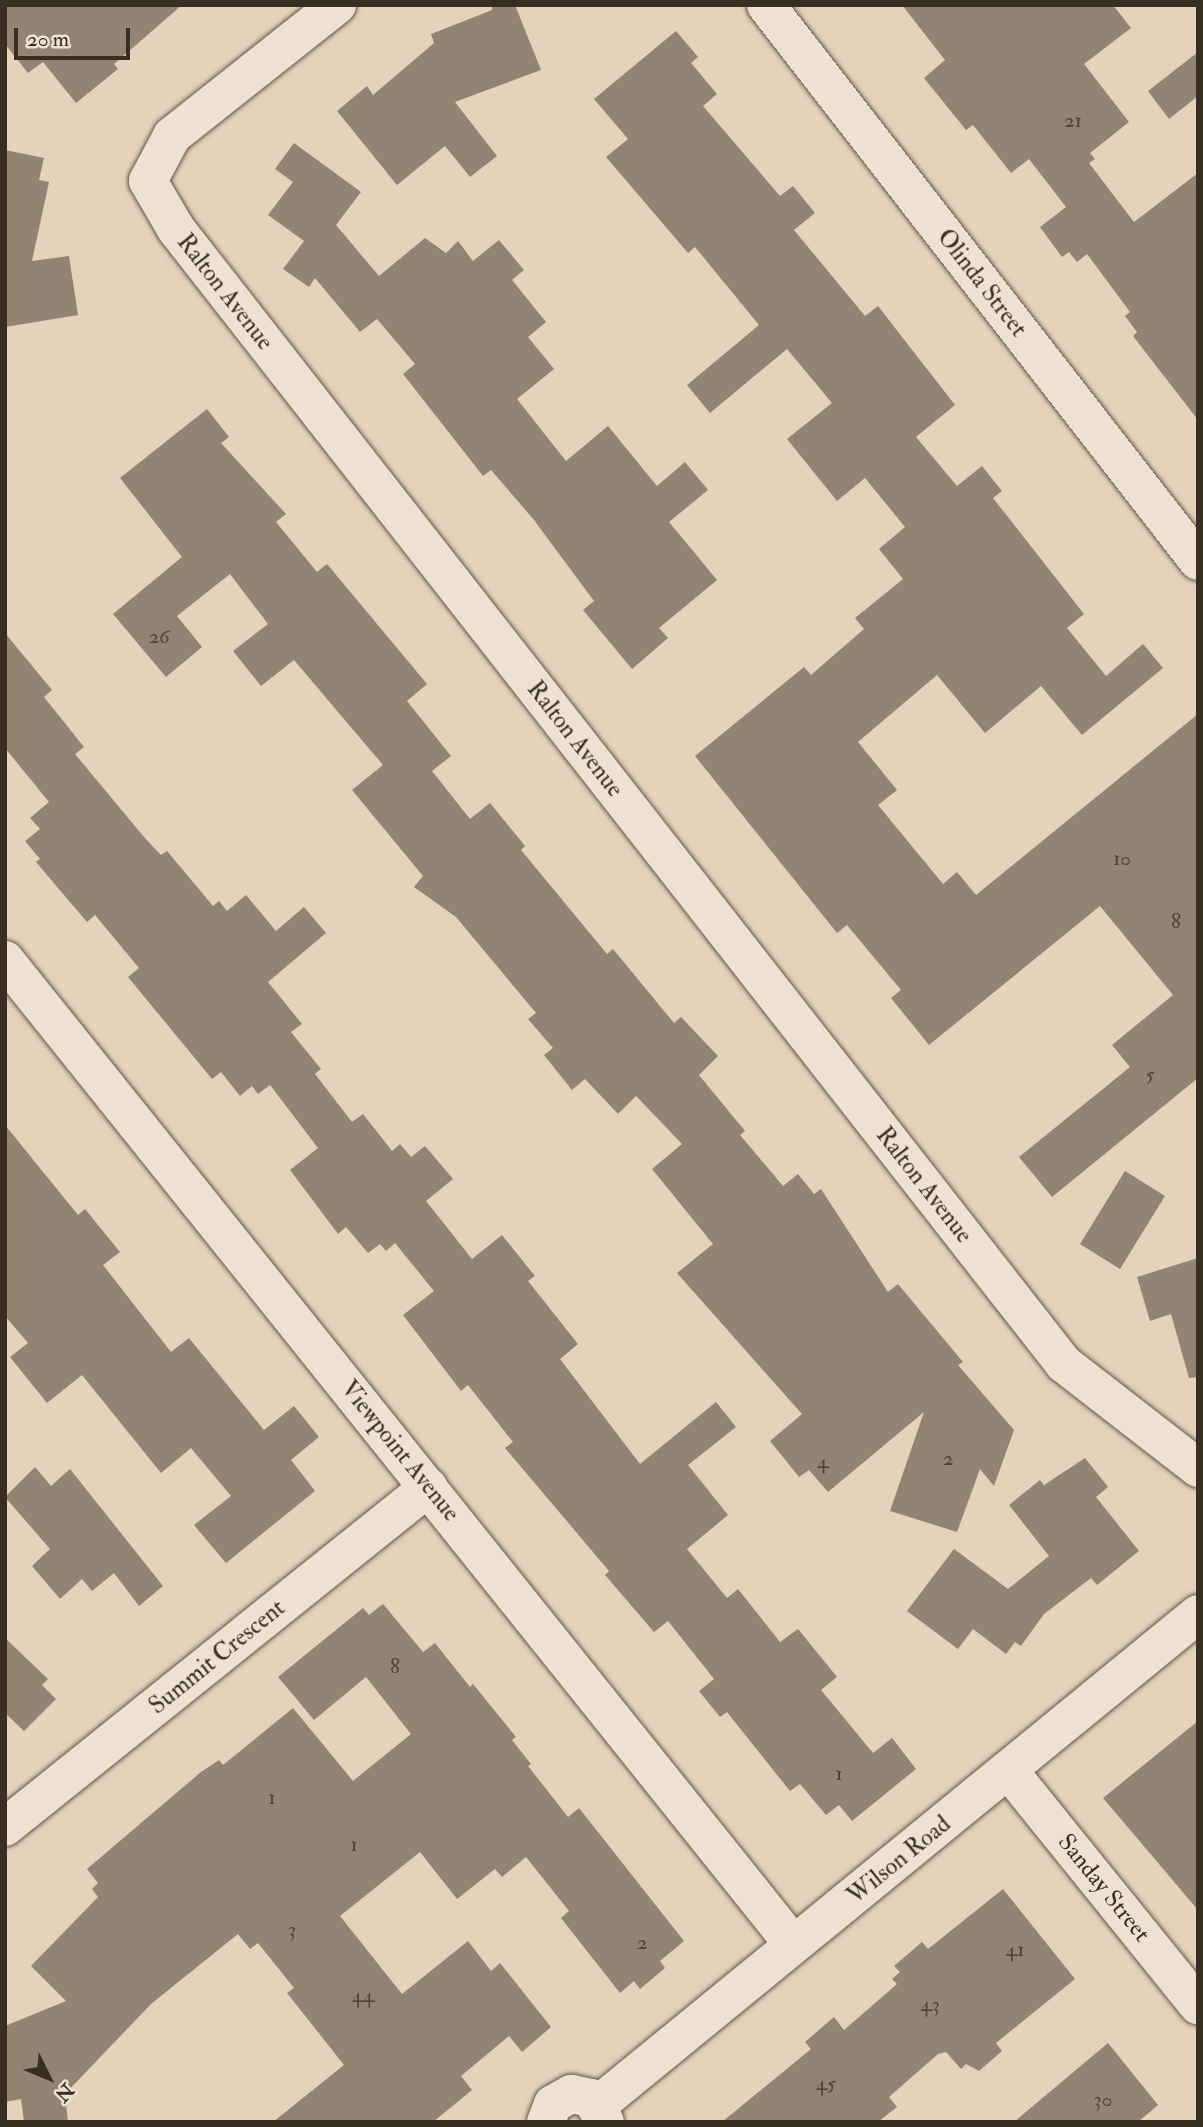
<!DOCTYPE html>
<html>
<head>
<meta charset="utf-8">
<style>
  body { margin:0 }
  #map { position:relative; width:1203px; height:2127px; overflow:hidden; background:#e4d3ba; font-family:"IM FELL Double Pica",serif }
  div>[style] { position:absolute }
  .building>* { inset:0; background:#918472 }
  .roads { filter:drop-shadow(0 0 2px #63574a) drop-shadow(0 0 2px #63574a) }
  .minor>* { height:38px; margin:-19px; padding:0 19px; transform-origin:19px; border-radius:19px; background:#ede2d2 }
  span { translate:-50% -50%; white-space:nowrap; text-align:center; line-height:1.15; -webkit-text-stroke:5px #ede2d2; paint-order:stroke }
  .number-label { font-size:21px; color:#4e4438 }
  .number-label span { -webkit-text-stroke-width:0 }
  .street-label { font-size:24px; color:#382e24 }
  .frame { position:absolute; inset:0; border:7px solid #382e24; pointer-events:none }
  .north { position:absolute; left:14px; top:2043px; width:70px; height:70px; -webkit-text-stroke:5px #ede2d2; paint-order:stroke; rotate:133deg; font-size:19px; font-weight:700; line-height:28px; text-align:center; color:#382e24 }
  .north::after { content:''; display:block; margin:auto; width:24px; height:32px; background:#382e24; clip-path:polygon(50% 0,100% 100%,50% 72%,0 100%) }
  .scale { position:absolute; left:14px; top:28px; width:116px; height:32px; box-sizing:border-box; border:4px solid #382e24; border-top:0; padding-left:9px; font-size:21px; line-height:24px; white-space:nowrap; color:#382e24; -webkit-text-stroke:5px #ede2d2; paint-order:stroke }
</style>
</head>
<body>
<div id="map">
  <div class="building">
    <i style="clip-path:polygon(5px 5px,182px 5px,114px 64px,118px 69px,76px 103px,43px 62px,28px 73px,5px 44px)"></i>
    <i style="clip-path:polygon(492px 5px,515px 5px,541px 70px,455px 102px,497px 156px,470px 177px,445px 146px,397px 185px,337px 111px,367px 86px,373px 95px,434px 43px,431px 34px,492px 10px)"></i>
    <i style="clip-path:polygon(902px 5px,1113px 5px,1131px 28px,1084px 64px,1129px 122px,1090px 153px,1095px 159px,1089px 163px,1134px 222px,1198px 173px,1198px 420px,1133px 336px,1137px 332px,1125px 316px,1130px 312px,1087px 254px,1077px 262px,1069px 252px,1062px 257px,1040px 227px,1066px 207px,1029px 159px,1011px 173px,973px 125px,966px 130px,924px 78px,945px 60px)"></i>
    <i style="clip-path:polygon(676px 31px,698px 57px,691px 63px,717px 94px,703px 106px,780px 196px,793px 186px,815px 213px,794px 230px,865px 316px,878px 306px,955px 405px,916px 437px,957px 486px,982px 466px,1002px 491px,993px 498px,1084px 614px,1067px 628px,1106px 676px,1143px 644px,1163px 668px,1082px 735px,1041px 686px,985px 733px,937px 675px,858px 742px,897px 790px,878px 805px,943px 884px,957px 872px,976px 895px,1198px 714px,1198px 1078px,1052px 1197px,1019px 1157px,1130px 1067px,1112px 1045px,1173px 995px,1100px 906px,929px 1045px,891px 998px,901px 990px,847px 925px,837px 933px,695px 756px,804px 667px,811px 675px,864px 629px,855px 618px,903px 579px,879px 549px,905px 527px,865px 478px,837px 501px,787px 439px,832px 403px,787px 349px,710px 413px,687px 385px,759px 325px,695px 247px,688px 253px,606px 157px,628px 139px,594px 99px)"></i>
    <i style="clip-path:polygon(1198px 52px,1198px 96px,1169px 119px,1148px 91px)"></i>
    <i style="clip-path:polygon(294px 143px,361px 192px,336px 225px,379px 276px,425px 238px,446px 253px,458px 241px,473px 261px,499px 240px,524px 270px,512px 280px,546px 322px,528px 337px,554px 369px,517px 399px,566px 461px,608px 426px,657px 486px,685px 462px,708px 490px,669px 522px,717px 580px,659px 628px,668px 638px,632px 669px,583px 610px,594px 601px,534px 520px,491px 470px,483px 476px,403px 374px,415px 364px,377px 319px,360px 332px,315px 278px,309px 287px,283px 269px,304px 241px,268px 215px,293px 182px,275px 169px)"></i>
    <i style="clip-path:polygon(5px 150px,44px 158px,39px 180px,49px 182px,32px 261px,69px 256px,78px 315px,5px 327px)"></i>
    <i style="clip-path:polygon(207px 409px,229px 437px,221px 443px,286px 514px,276px 522px,317px 572px,327px 564px,427px 684px,407px 701px,451px 756px,432px 771px,470px 819px,490px 803px,525px 846px,521px 850px,607px 954px,613px 949px,674px 1023px,681px 1017px,718px 1056px,699px 1075px,745px 1131px,740px 1135px,783px 1186px,798px 1174px,814px 1194px,821px 1189px,888px 1292px,898px 1284px,963px 1362px,958px 1365px,1014px 1430px,994px 1486px,980px 1469px,957px 1532px,890px 1511px,924px 1412px,828px 1492px,809px 1470px,799px 1477px,770px 1441px,802px 1414px,677px 1273px,713px 1244px,652px 1169px,682px 1144px,636px 1096px,618px 1114px,585px 1079px,572px 1090px,544px 1055px,553px 1048px,528px 1019px,536px 1013px,456px 917px,414px 887px,423px 876px,352px 790px,383px 765px,294px 660px,261px 686px,233px 651px,268px 624px,230px 574px,177px 616px,202px 647px,166px 677px,113px 614px,182px 557px,120px 478px)"></i>
    <i style="clip-path:polygon(5px 633px,52px 690px,44px 697px,84px 747px,75px 754px,144px 837px,161px 855px,167px 851px,213px 906px,219px 901px,227px 911px,246px 895px,276px 931px,304px 907px,326px 933px,268px 982px,302px 1024px,291px 1032px,321px 1069px,315px 1074px,352px 1122px,363px 1114px,392px 1151px,400px 1144px,411px 1157px,425px 1146px,453px 1179px,426px 1201px,472px 1259px,502px 1235px,535px 1276px,528px 1281px,578px 1344px,560px 1359px,640px 1464px,716px 1402px,736px 1427px,688px 1465px,728px 1515px,687px 1549px,727px 1598px,738px 1589px,780px 1642px,798px 1629px,837px 1677px,821px 1690px,873px 1753px,892px 1738px,916px 1769px,852px 1821px,839px 1805px,826px 1815px,800px 1784px,790px 1791px,727px 1712px,720px 1717px,699px 1691px,714px 1679px,668px 1621px,654px 1632px,605px 1575px,609px 1571px,505px 1448px,513px 1442px,468px 1385px,461px 1391px,403px 1315px,434px 1291px,395px 1243px,386px 1251px,380px 1244px,368px 1253px,346px 1227px,338px 1234px,290px 1170px,318px 1148px,270px 1085px,258px 1094px,252px 1086px,240px 1096px,221px 1072px,212px 1079px,128px 977px,139px 968px,95px 915px,87px 922px,36px 862px,40px 859px,25px 841px,40px 829px,30px 818px,49px 802px,5px 748px)"></i>
    <i style="clip-path:polygon(5px 1125px,78px 1215px,85px 1209px,120px 1252px,103px 1265px,171px 1352px,189px 1338px,264px 1430px,294px 1406px,319px 1437px,291px 1460px,315px 1491px,226px 1563px,194px 1525px,231px 1496px,191px 1448px,161px 1473px,82px 1375px,47px 1403px,10px 1357px,28px 1343px,5px 1316px)"></i>
    <i style="clip-path:polygon(1125px 1171px,1165px 1196px,1120px 1269px,1080px 1244px)"></i>
    <i style="clip-path:polygon(1198px 1258px,1198px 1377px,1189px 1378px,1171px 1314px,1150px 1321px,1137px 1277px)"></i>
    <i style="clip-path:polygon(1085px 1458px,1108px 1487px,1096px 1497px,1139px 1551px,1097px 1585px,1091px 1578px,1044px 1614px,1021px 1646px,1015px 1642px,1006px 1654px,973px 1629px,958px 1649px,907px 1611px,954px 1549px,1008px 1589px,1049px 1556px,1009px 1505px,1040px 1480px,1044px 1485px)"></i>
    <i style="clip-path:polygon(35px 1467px,51px 1486px,70px 1469px,163px 1586px,139px 1606px,114px 1573px,92px 1591px,82px 1579px,60px 1599px,32px 1566px,50px 1549px,5px 1497px)"></i>
    <i style="clip-path:polygon(383px 1604px,423px 1652px,435px 1643px,470px 1687px,473px 1684px,516px 1737px,512px 1740px,531px 1764px,528px 1766px,568px 1817px,579px 1808px,684px 1941px,660px 1961px,665px 1968px,640px 1989px,634px 1981px,620px 1993px,561px 1918px,569px 1911px,526px 1857px,502px 1877px,495px 1869px,457px 1899px,420px 1852px,340px 1916px,402px 1994px,468px 1941px,491px 1971px,500px 1963px,551px 2027px,522px 2052px,509px 2036px,461px 2076px,472px 2090px,433px 2122px,273px 2122px,344px 2065px,287px 1993px,294px 1988px,258px 1943px,250px 1949px,238px 1934px,151px 2004px,65px 2094px,68px 2122px,24px 2122px,21px 2099px,5px 2102px,5px 2026px,66px 2001px,31px 1966px,98px 1897px,92px 1889px,98px 1883px,87px 1869px,201px 1772px,219px 1760px,223px 1765px,293px 1708px,353px 1781px,411px 1734px,366px 1677px,314px 1720px,278px 1677px,363px 1608px,369px 1615px)"></i>
    <i style="clip-path:polygon(5px 1638px,48px 1679px,42px 1685px,56px 1699px,24px 1731px,5px 1713px)"></i>
    <i style="clip-path:polygon(1198px 1721px,1198px 1910px,1103px 1798px)"></i>
    <i style="clip-path:polygon(1003px 1889px,1075px 1979px,996px 2043px,1002px 2051px,979px 2071px,966px 2064px,961px 2069px,946px 2052px,938px 2054px,889px 2097px,897px 2107px,878px 2122px,722px 2122px,811px 2049px,805px 2042px,834px 2017px,844px 2030px,897px 1984px,892px 1979px,900px 1972px,894px 1966px,922px 1942px,928px 1949px)"></i>
    <i style="clip-path:polygon(1108px 2043px,1158px 2105px,1138px 2122px,1014px 2122px)"></i>
  </div>
  <div class="roads">
    <div class="minor">
      <i style="left:337px;top:5px;width:211px;rotate:141.6deg"></i>
      <i style="left:172px;top:136px;width:51px;rotate:118.1deg"></i>
      <i style="left:148px;top:181px;width:56px;rotate:59.7deg"></i>
      <i style="left:176px;top:229px;width:1441px;rotate:51.96deg"></i>
      <i style="left:1064px;top:1364px;width:170px;rotate:37.8deg"></i>
      <i style="left:766px;top:5px;width:704px;rotate:52.15deg"></i>
      <i style="left:5px;top:960px;width:1261px;rotate:51.31deg"></i>
      <i style="left:1009px;top:1771px;width:301px;rotate:51.1deg"></i>
      <i style="left:5px;top:1827px;width:543px;rotate:-38.73deg"></i>
      <i style="left:599px;top:2104px;width:774px;rotate:-39.28deg"></i>
      <i style="left:546px;top:2122px;width:19px;rotate:-69deg"></i>
      <i style="left:553px;top:2104px;width:21px;rotate:-29deg"></i>
      <i style="left:571px;top:2094px;width:20px;rotate:11deg"></i>
      <i style="left:591px;top:2098px;width:28px;rotate:60deg"></i>
    </div>
  </div>
  <div class="number-label">
    <span style="left:1073px;top:121px">21</span>
    <span style="left:159px;top:637px">26</span>
    <span style="left:1122px;top:859px">10</span>
    <span style="left:1176px;top:922px">8</span>
    <span style="left:1150px;top:1075px">5</span>
    <span style="left:948px;top:1459px">2</span>
    <span style="left:823px;top:1462px">4</span>
    <span style="left:395px;top:1667px">8</span>
    <span style="left:839px;top:1774px">1</span>
    <span style="left:272px;top:1798px">1</span>
    <span style="left:354px;top:1845px">1</span>
    <span style="left:292px;top:1930px">3</span>
    <span style="left:642px;top:1943px">2</span>
    <span style="left:1015px;top:1950px">41</span>
    <span style="left:363px;top:1996px">44</span>
    <span style="left:930px;top:2005px">43</span>
    <span style="left:826px;top:2084px">45</span>
    <span style="left:1103px;top:2100px">30</span>
  </div>
  <div class="street-label">
    <span style="left:982px;top:283px;rotate:52deg">Olinda Street</span>
    <span style="left:225px;top:292px;rotate:52deg">Ralton Avenue</span>
    <span style="left:575px;top:739px;rotate:52deg">Ralton Avenue</span>
    <span style="left:924px;top:1185px;rotate:52deg">Ralton Avenue</span>
    <span style="left:400px;top:1451px;rotate:51deg">Viewpoint Avenue</span>
    <span style="left:217px;top:1657px;rotate:-39deg">Summit Crescent</span>
    <span style="left:899px;top:1860px;rotate:-39deg">Wilson Road</span>
    <span style="left:1104px;top:1888px;rotate:51deg">Sanday Street</span>
  </div>
  <div class="frame"></div>
  <div class="north">N</div>
  <div class="scale">20 m</div>
</div>
</body>
</html>
